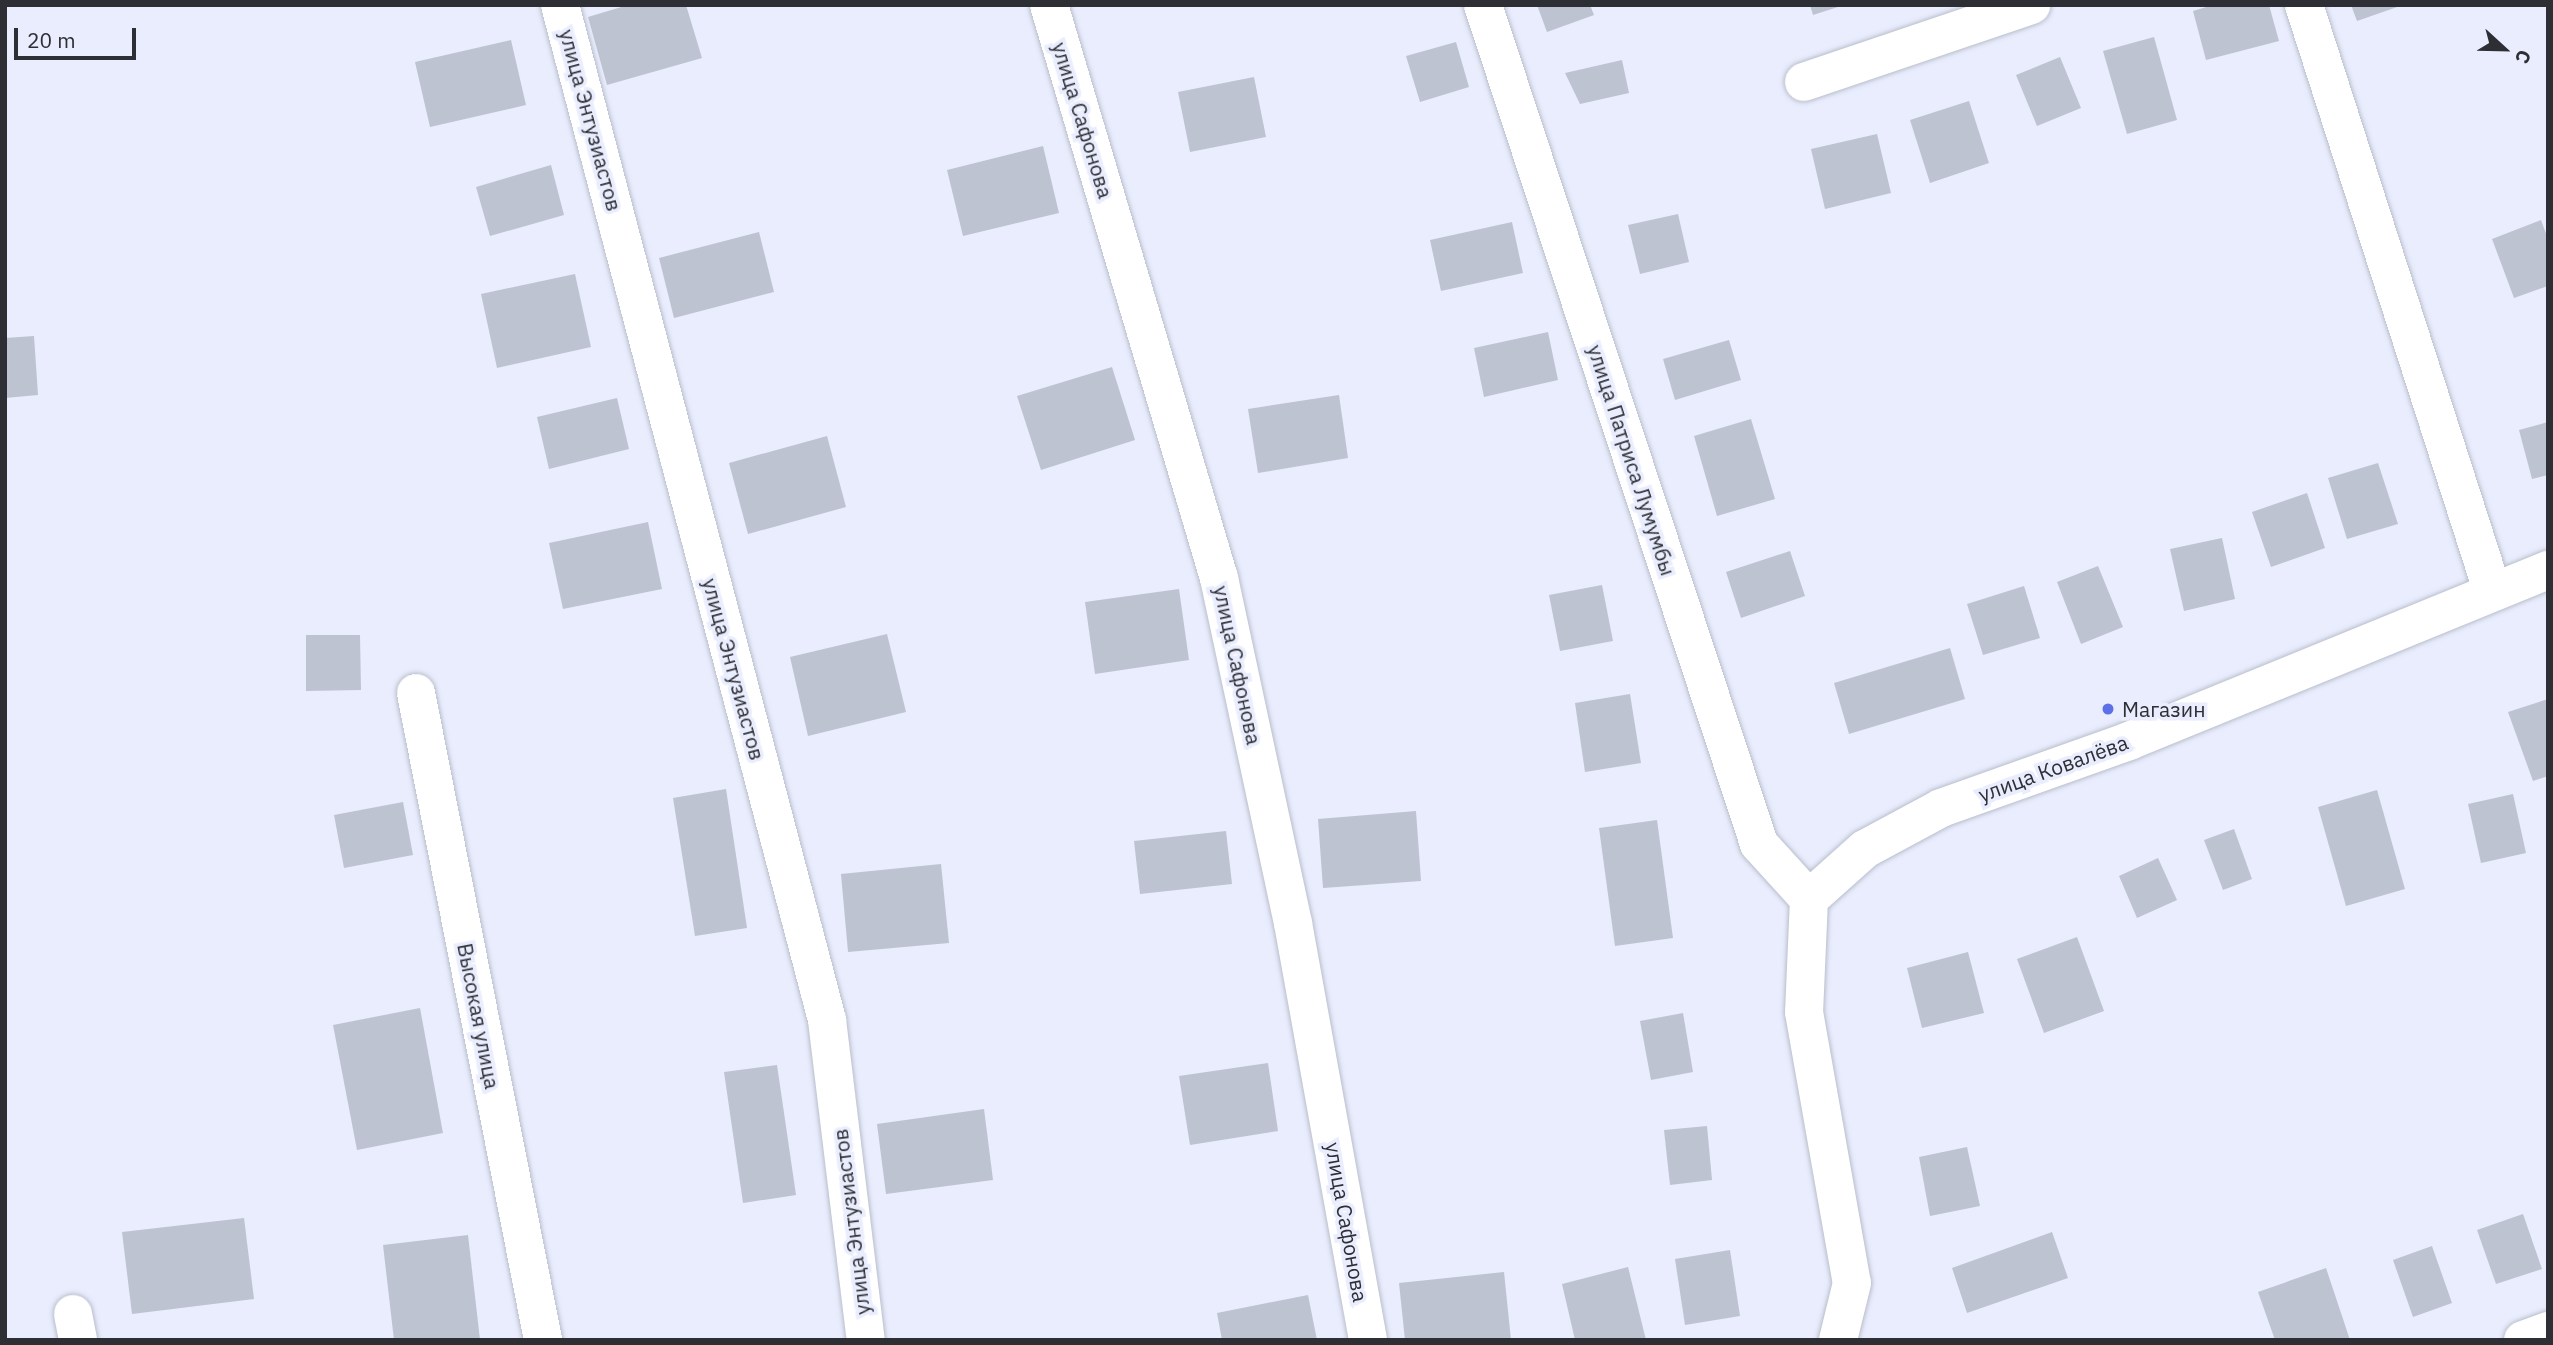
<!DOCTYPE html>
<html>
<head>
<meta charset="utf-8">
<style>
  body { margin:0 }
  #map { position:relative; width:2553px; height:1345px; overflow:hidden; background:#e9edfd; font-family:"IBM Plex Sans",sans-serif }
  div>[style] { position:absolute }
  .building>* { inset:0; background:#bec3d1 }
  .roads { filter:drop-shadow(0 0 2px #b9becc) drop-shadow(0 0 2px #b9becc) }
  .minor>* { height:38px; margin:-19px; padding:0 19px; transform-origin:19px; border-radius:19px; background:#fff }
  .dots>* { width:19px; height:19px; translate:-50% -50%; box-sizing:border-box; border:4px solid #e9edfd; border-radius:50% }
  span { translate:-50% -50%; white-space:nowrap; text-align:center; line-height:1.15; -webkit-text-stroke:7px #e9edfd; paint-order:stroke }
  .street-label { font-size:21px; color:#2d2f35 }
  .poi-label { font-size:21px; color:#2d2f35 }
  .left { translate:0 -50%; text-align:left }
  .frame { position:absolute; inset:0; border:7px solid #2d2f35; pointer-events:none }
  .north { position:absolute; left:2469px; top:14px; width:70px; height:70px; -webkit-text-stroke:5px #e9edfd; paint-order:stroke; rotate:112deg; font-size:19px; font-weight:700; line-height:28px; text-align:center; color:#2d2f35 }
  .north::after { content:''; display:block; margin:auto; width:24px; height:32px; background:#2d2f35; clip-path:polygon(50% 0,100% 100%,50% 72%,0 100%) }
  .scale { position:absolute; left:14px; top:28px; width:122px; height:32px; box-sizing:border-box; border:4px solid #2d2f35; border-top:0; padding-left:9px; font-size:21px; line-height:24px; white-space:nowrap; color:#2d2f35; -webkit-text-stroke:5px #e9edfd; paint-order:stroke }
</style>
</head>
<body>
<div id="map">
  <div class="building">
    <i style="clip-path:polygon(628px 5px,686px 5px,702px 58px,607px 85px,588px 17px)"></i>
    <i style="clip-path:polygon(1537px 5px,1590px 5px,1594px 15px,1547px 32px)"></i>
    <i style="clip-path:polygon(1810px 5px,1841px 5px,1841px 6px,1813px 15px)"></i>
    <i style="clip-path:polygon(2213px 5px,2269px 5px,2279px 41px,2206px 60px,2193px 11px)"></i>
    <i style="clip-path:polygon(2351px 5px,2400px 5px,2400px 6px,2357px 21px)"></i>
    <i style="clip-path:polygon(2154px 37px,2177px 120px,2127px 134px,2103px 51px)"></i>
    <i style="clip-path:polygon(511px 40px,526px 105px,430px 127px,415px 62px)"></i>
    <i style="clip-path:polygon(1456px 42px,1469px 87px,1420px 102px,1406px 56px)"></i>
    <i style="clip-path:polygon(2060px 57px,2081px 108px,2037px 126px,2016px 75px)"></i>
    <i style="clip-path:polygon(1622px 60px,1629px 93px,1580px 104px,1565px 73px)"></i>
    <i style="clip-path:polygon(1254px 77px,1266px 137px,1190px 152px,1178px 92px)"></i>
    <i style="clip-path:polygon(1969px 101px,1989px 163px,1930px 183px,1910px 120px)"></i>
    <i style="clip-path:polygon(1877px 134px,1891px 193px,1825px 209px,1811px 149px)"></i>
    <i style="clip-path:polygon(1043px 146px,1059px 213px,963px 236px,947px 170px)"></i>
    <i style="clip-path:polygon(551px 165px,564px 215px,490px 236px,476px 187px)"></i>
    <i style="clip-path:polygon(1678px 214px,1689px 262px,1640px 274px,1628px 225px)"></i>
    <i style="clip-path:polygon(2541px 220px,2548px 239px,2548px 286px,2514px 298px,2492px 239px)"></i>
    <i style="clip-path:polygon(1512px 222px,1523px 273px,1441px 291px,1430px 240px)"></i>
    <i style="clip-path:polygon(759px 232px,774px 292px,674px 318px,659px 258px)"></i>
    <i style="clip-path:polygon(575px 274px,591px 347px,497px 368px,481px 294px)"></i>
    <i style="clip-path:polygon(1548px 332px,1558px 380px,1484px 397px,1474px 348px)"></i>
    <i style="clip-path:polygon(34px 336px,38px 395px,5px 398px,5px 338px)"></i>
    <i style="clip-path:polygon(1729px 340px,1741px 380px,1675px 400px,1663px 359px)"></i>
    <i style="clip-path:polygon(1112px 367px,1135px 440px,1041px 470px,1017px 396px)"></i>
    <i style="clip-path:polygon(1339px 395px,1348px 458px,1258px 473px,1248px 409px)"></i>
    <i style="clip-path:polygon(617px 398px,629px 449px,549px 469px,537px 417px)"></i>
    <i style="clip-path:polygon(1751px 419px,1775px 499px,1717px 516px,1694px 436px)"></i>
    <i style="clip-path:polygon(2548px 422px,2548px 475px,2532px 479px,2519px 430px)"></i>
    <i style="clip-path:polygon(827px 436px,846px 507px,748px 534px,729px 463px)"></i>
    <i style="clip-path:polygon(2378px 463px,2398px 524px,2347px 539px,2328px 478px)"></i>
    <i style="clip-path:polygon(2307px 493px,2325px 548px,2271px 567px,2252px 512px)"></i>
    <i style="clip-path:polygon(648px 522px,662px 589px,563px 609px,549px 543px)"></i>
    <i style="clip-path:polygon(2222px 538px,2235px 599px,2184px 611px,2170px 549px)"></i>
    <i style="clip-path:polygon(1790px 551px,1805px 596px,1741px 618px,1726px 572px)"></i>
    <i style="clip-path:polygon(2098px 566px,2123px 627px,2081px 644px,2057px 582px)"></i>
    <i style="clip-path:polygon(1602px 585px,1613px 641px,1560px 651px,1549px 595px)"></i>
    <i style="clip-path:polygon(2024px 586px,2040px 638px,1983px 655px,1967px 604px)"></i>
    <i style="clip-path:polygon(1179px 589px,1189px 660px,1095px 674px,1085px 602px)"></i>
    <i style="clip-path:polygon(887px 634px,906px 712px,808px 736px,790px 657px)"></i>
    <i style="clip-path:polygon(306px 635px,360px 635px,361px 690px,306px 691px)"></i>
    <i style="clip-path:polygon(1950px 648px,1965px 699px,1849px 734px,1834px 683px)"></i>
    <i style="clip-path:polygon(1630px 694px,1641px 763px,1585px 772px,1575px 703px)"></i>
    <i style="clip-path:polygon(2548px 699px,2548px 776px,2533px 781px,2508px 712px)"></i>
    <i style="clip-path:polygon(726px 789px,747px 928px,695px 936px,673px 798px)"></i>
    <i style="clip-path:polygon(2377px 790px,2405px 889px,2346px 906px,2318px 807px)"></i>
    <i style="clip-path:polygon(2513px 794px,2526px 853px,2481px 863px,2468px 804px)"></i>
    <i style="clip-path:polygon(403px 802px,413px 855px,344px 868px,334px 815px)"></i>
    <i style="clip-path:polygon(1416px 811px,1421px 881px,1323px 888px,1318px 819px)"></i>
    <i style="clip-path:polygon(1657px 820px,1673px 938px,1615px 946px,1599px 828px)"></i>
    <i style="clip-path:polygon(2234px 829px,2252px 879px,2223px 890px,2204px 840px)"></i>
    <i style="clip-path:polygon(1226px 831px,1232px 884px,1140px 894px,1134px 841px)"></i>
    <i style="clip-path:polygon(2158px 858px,2177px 900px,2137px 918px,2119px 876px)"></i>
    <i style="clip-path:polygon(941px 864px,949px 943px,848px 952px,841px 874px)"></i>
    <i style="clip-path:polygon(2077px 937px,2104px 1011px,2044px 1033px,2017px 959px)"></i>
    <i style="clip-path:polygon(1968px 952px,1984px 1013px,1922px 1028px,1907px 968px)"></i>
    <i style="clip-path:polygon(420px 1008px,443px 1133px,357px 1150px,333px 1025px)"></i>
    <i style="clip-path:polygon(1683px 1013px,1693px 1072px,1651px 1080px,1640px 1021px)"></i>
    <i style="clip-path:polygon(1268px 1063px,1278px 1131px,1190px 1145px,1179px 1076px)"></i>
    <i style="clip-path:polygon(777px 1065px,796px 1195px,743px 1203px,724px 1072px)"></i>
    <i style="clip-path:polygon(984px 1109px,993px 1180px,886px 1194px,877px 1124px)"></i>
    <i style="clip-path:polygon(1707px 1126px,1712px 1180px,1670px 1185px,1664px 1130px)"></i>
    <i style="clip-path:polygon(1967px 1147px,1980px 1206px,1930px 1216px,1919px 1157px)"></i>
    <i style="clip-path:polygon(2523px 1214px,2542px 1269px,2496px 1284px,2477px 1230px)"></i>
    <i style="clip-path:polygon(244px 1218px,254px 1299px,132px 1314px,122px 1232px)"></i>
    <i style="clip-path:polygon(2052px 1232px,2068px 1278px,1967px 1313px,1952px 1268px)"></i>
    <i style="clip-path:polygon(468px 1235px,480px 1340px,394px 1340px,383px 1245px)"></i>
    <i style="clip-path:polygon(2432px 1246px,2452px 1303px,2413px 1317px,2393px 1260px)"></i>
    <i style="clip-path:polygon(1730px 1250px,1740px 1316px,1685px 1325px,1675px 1259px)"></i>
    <i style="clip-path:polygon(1628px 1267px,1646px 1340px,1575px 1340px,1562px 1284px)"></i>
    <i style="clip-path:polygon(2326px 1268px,2350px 1340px,2275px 1340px,2258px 1292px)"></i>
    <i style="clip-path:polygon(1504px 1272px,1511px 1340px,1405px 1340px,1399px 1283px)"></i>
    <i style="clip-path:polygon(1308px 1295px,1317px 1340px,1222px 1340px,1217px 1313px)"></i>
  </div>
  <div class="roads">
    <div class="minor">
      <i style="left:560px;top:5px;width:1050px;rotate:75.26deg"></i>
      <i style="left:827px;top:1020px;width:322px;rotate:83.1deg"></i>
      <i style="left:1049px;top:5px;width:598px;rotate:73.48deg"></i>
      <i style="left:1219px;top:578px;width:353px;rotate:77.9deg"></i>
      <i style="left:1293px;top:923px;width:424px;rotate:79.8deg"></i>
      <i style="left:1483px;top:5px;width:883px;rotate:71.79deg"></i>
      <i style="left:1759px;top:844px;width:74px;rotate:47.7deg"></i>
      <i style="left:2304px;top:5px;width:614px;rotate:72.18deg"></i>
      <i style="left:1804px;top:82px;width:240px;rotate:-18.7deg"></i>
      <i style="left:416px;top:693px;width:659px;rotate:78.89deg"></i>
      <i style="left:1809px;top:899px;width:75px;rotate:-41.8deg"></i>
      <i style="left:1865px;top:849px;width:86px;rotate:-28.3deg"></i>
      <i style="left:1941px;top:808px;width:200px;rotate:-19.6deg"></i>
      <i style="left:2129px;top:741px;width:453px;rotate:-22.2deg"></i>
      <i style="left:1809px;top:899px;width:113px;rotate:92.5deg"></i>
      <i style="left:1804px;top:1012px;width:275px;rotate:80deg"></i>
      <i style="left:1852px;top:1283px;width:59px;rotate:103.8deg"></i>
      <i style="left:73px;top:1314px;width:26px;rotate:79deg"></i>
      <i style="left:2523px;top:1340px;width:27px;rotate:-20deg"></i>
    </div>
  </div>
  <div class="dots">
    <i style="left:2108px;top:709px;background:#5d70e7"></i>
  </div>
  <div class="street-label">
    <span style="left:591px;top:120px;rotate:75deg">улица Энтузиастов</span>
    <span style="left:1083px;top:120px;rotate:73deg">улица Сафонова</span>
    <span style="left:1632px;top:460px;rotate:72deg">улица Патриса Лумумбы</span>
    <span style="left:1238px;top:665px;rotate:78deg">улица Сафонова</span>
    <span style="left:734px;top:669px;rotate:75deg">улица Энтузиастов</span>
    <span style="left:2053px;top:768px;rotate:-20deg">улица Ковалёва</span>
    <span style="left:479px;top:1016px;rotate:79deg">Высокая улица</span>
    <span style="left:851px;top:1222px;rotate:-97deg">улица Энтузиастов</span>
    <span style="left:1347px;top:1222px;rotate:80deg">улица Сафонова</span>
  </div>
  <div class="poi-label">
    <span class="left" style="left:2122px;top:709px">Магазин</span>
  </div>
  <div class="frame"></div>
  <div class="north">С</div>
  <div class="scale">20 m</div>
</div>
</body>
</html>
